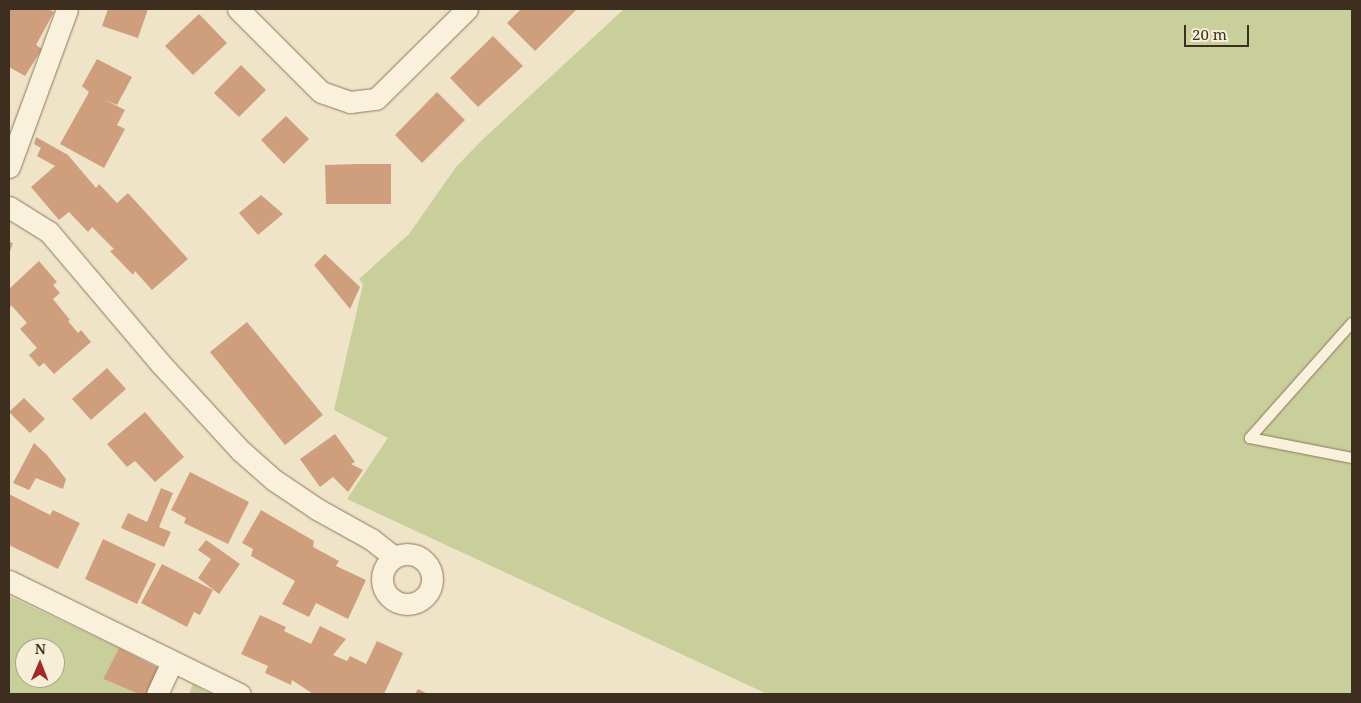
<!DOCTYPE html>
<html>
<head>
<meta charset="utf-8">
<style>
  body { margin:0 }
  #map { position:relative; width:1361px; height:703px; overflow:hidden; background:#f0e4c8; font-family:"Noto Serif",serif }
  div>[style] { position:absolute }
  .green>* { inset:0; background:#c9cf9b }
  .building>* { inset:0; background:#cf9f7d }
  .roads { filter:drop-shadow(0 0 1px #8d765c) drop-shadow(0 0 1px #8d765c) }
  .service>* { height:10px; margin:-5px; padding:0 5px; transform-origin:5px; border-radius:5px; background:#faf1dc }
  .minor>* { height:21px; margin:-10.5px; padding:0 10.5px; transform-origin:10.5px; border-radius:10.5px; background:#faf1dc }
  .minor>.ring { margin:-10.5px; padding:0; box-sizing:content-box; background:none; border:21px solid #faf1dc; border-radius:50% }
  span { translate:-50% -50%; white-space:nowrap; text-align:center; line-height:1.15; -webkit-text-stroke:5px #f7eed8; paint-order:stroke }
  .frame { position:absolute; inset:0; border:10px solid #3d2e20; pointer-events:none }
  .north { position:absolute; left:15px; top:638px; width:50px; height:50px; box-sizing:border-box; background:#f7eed8; border:1px solid #ada18e; border-radius:50%; rotate:1deg; font-size:14px; font-weight:700; line-height:20px; text-align:center; color:#3d2e20 }
  .north::after { content:''; display:block; margin:auto; width:18px; height:22px; background:#9e2a2b; clip-path:polygon(50% 0,100% 100%,50% 72%,0 100%) }
  .scale { position:absolute; left:1184px; top:25px; width:65px; height:22px; box-sizing:border-box; border:2px solid #3d2e20; border-top:0; padding-left:6px; font-size:15px; line-height:18px; white-space:nowrap; color:#3d2e20; -webkit-text-stroke:4px #f7eed8; paint-order:stroke }
</style>
</head>
<body>
<div id="map">
  <div class="green">
    <i style="clip-path:polygon(624px 9px,1352px 9px,1352px 694px,767px 694px,347px 499px,388px 438px,334px 410px,363px 284px,359px 279px,409px 234px,456px 167px,482px 140px)"></i>
    <i style="clip-path:polygon(evenodd,9px 596px,119px 648px,103px 679px,139px 694px,9px 694px,9px 596px,25px 648px,55px 648px,55px 678px,25px 678px,25px 648px)"></i>
    <i style="clip-path:polygon(193px 684px,210px 694px,189px 694px)"></i>
  </div>
  <div class="building">
    <i style="clip-path:polygon(9px 9px,48px 9px,54px 12px,36px 45px,42px 49px,25px 76px,9px 67px)"></i>
    <i style="clip-path:polygon(108px 9px,148px 9px,138px 38px,102px 26px)"></i>
    <i style="clip-path:polygon(521px 9px,577px 9px,535px 51px,507px 23px)"></i>
    <i style="clip-path:polygon(199px 14px,227px 43px,193px 75px,165px 46px)"></i>
    <i style="clip-path:polygon(493px 36px,523px 66px,478px 107px,450px 78px)"></i>
    <i style="clip-path:polygon(97px 59px,132px 77px,117px 105px,105px 100px,125px 110px,117px 125px,125px 129px,104px 168px,60px 144px,89px 92px,82px 86px)"></i>
    <i style="clip-path:polygon(241px 65px,266px 90px,239px 117px,214px 93px)"></i>
    <i style="clip-path:polygon(437px 92px,465px 120px,422px 163px,395px 135px)"></i>
    <i style="clip-path:polygon(286px 116px,309px 139px,284px 164px,261px 140px)"></i>
    <i style="clip-path:polygon(36px 137px,68px 155px,96px 188px,99px 184px,117px 203px,128px 193px,188px 259px,152px 290px,135px 271px,133px 275px,110px 251px,114px 249px,92px 227px,88px 232px,69px 212px,59px 220px,31px 187px,55px 166px,37px 156px,41px 148px,34px 144px)"></i>
    <i style="clip-path:polygon(358px 164px,391px 164px,391px 204px,326px 204px,325px 165px)"></i>
    <i style="clip-path:polygon(261px 195px,283px 214px,258px 235px,239px 213px)"></i>
    <i style="clip-path:polygon(9px 242px,13px 243px,9px 254px)"></i>
    <i style="clip-path:polygon(325px 254px,360px 287px,350px 309px,314px 265px)"></i>
    <i style="clip-path:polygon(39px 261px,57px 282px,53px 285px,60px 293px,53px 299px,70px 320px,68px 321px,78px 333px,81px 330px,91px 342px,54px 374px,44px 363px,39px 367px,29px 355px,37px 348px,20px 329px,27px 323px,12px 306px,9px 307px,9px 289px)"></i>
    <i style="clip-path:polygon(247px 322px,323px 415px,285px 445px,210px 352px)"></i>
    <i style="clip-path:polygon(107px 368px,126px 389px,91px 420px,72px 399px)"></i>
    <i style="clip-path:polygon(24px 398px,45px 419px,30px 433px,9px 412px)"></i>
    <i style="clip-path:polygon(145px 412px,184px 457px,155px 482px,135px 461px,127px 467px,107px 444px)"></i>
    <i style="clip-path:polygon(335px 434px,355px 462px,351px 464px,363px 470px,348px 492px,333px 477px,320px 487px,300px 459px)"></i>
    <i style="clip-path:polygon(34px 443px,47px 455px,66px 479px,63px 489px,36px 478px,29px 490px,13px 483px)"></i>
    <i style="clip-path:polygon(190px 472px,249px 502px,228px 544px,184px 523px,186px 518px,171px 510px)"></i>
    <i style="clip-path:polygon(161px 488px,173px 493px,159px 527px,171px 532px,164px 547px,121px 528px,128px 513px,147px 522px)"></i>
    <i style="clip-path:polygon(9px 494px,50px 515px,53px 510px,80px 523px,58px 569px,9px 545px)"></i>
    <i style="clip-path:polygon(261px 510px,314px 541px,313px 547px,339px 561px,336px 566px,366px 580px,348px 619px,316px 603px,309px 617px,282px 604px,295px 581px,251px 556px,253px 549px,242px 543px)"></i>
    <i style="clip-path:polygon(103px 539px,156px 564px,137px 604px,85px 579px)"></i>
    <i style="clip-path:polygon(206px 540px,240px 564px,219px 594px,198px 578px,211px 559px,198px 550px)"></i>
    <i style="clip-path:polygon(162px 564px,213px 590px,200px 615px,194px 612px,187px 627px,141px 603px)"></i>
    <i style="clip-path:polygon(260px 615px,286px 627px,284px 631px,311px 644px,320px 626px,346px 639px,333px 655px,347px 661px,350px 656px,366px 664px,377px 641px,403px 653px,384px 694px,313px 694px,292px 680px,291px 685px,265px 673px,268px 666px,241px 654px)"></i>
    <i style="clip-path:polygon(119px 648px,162px 670px,149px 694px,139px 694px,103px 679px)"></i>
    <i style="clip-path:polygon(418px 689px,428px 694px,415px 694px)"></i>
  </div>
  <div class="roads">
    <div class="service">
      <i style="left:1352px;top:323px;width:154px;rotate:131.6deg"></i>
      <i style="left:1250px;top:438px;width:104px;rotate:11.1deg"></i>
    </div>
    <div class="minor">
      <i style="left:238px;top:9px;width:117px;rotate:45deg"></i>
      <i style="left:321px;top:92px;width:31px;rotate:19deg"></i>
      <i style="left:350px;top:102px;width:26px;rotate:-7deg"></i>
      <i style="left:376px;top:99px;width:128px;rotate:-44.7deg"></i>
      <i style="left:9px;top:167px;width:168px;rotate:-69.8deg"></i>
      <i style="left:9px;top:207px;width:47px;rotate:32deg"></i>
      <i style="left:49px;top:232px;width:172px;rotate:49.7deg"></i>
      <i style="left:160px;top:363px;width:120px;rotate:47.4deg"></i>
      <i style="left:241px;top:451px;width:44px;rotate:41.3deg"></i>
      <i style="left:274px;top:480px;width:52px;rotate:34deg"></i>
      <i style="left:317px;top:509px;width:62px;rotate:29.1deg"></i>
      <i style="left:371px;top:539px;width:29px;rotate:38deg"></i>
      <i class="ring" style="left:382px;top:554px;width:29px;height:29px"></i>
      <i style="left:9px;top:581px;width:257px;rotate:26.1deg"></i>
      <i style="left:157px;top:694px;width:35px;rotate:-65deg"></i>
    </div>
  </div>
  <div class="frame"></div>
  <div class="north">N</div>
  <div class="scale">20 m</div>
</div>
</body>
</html>
